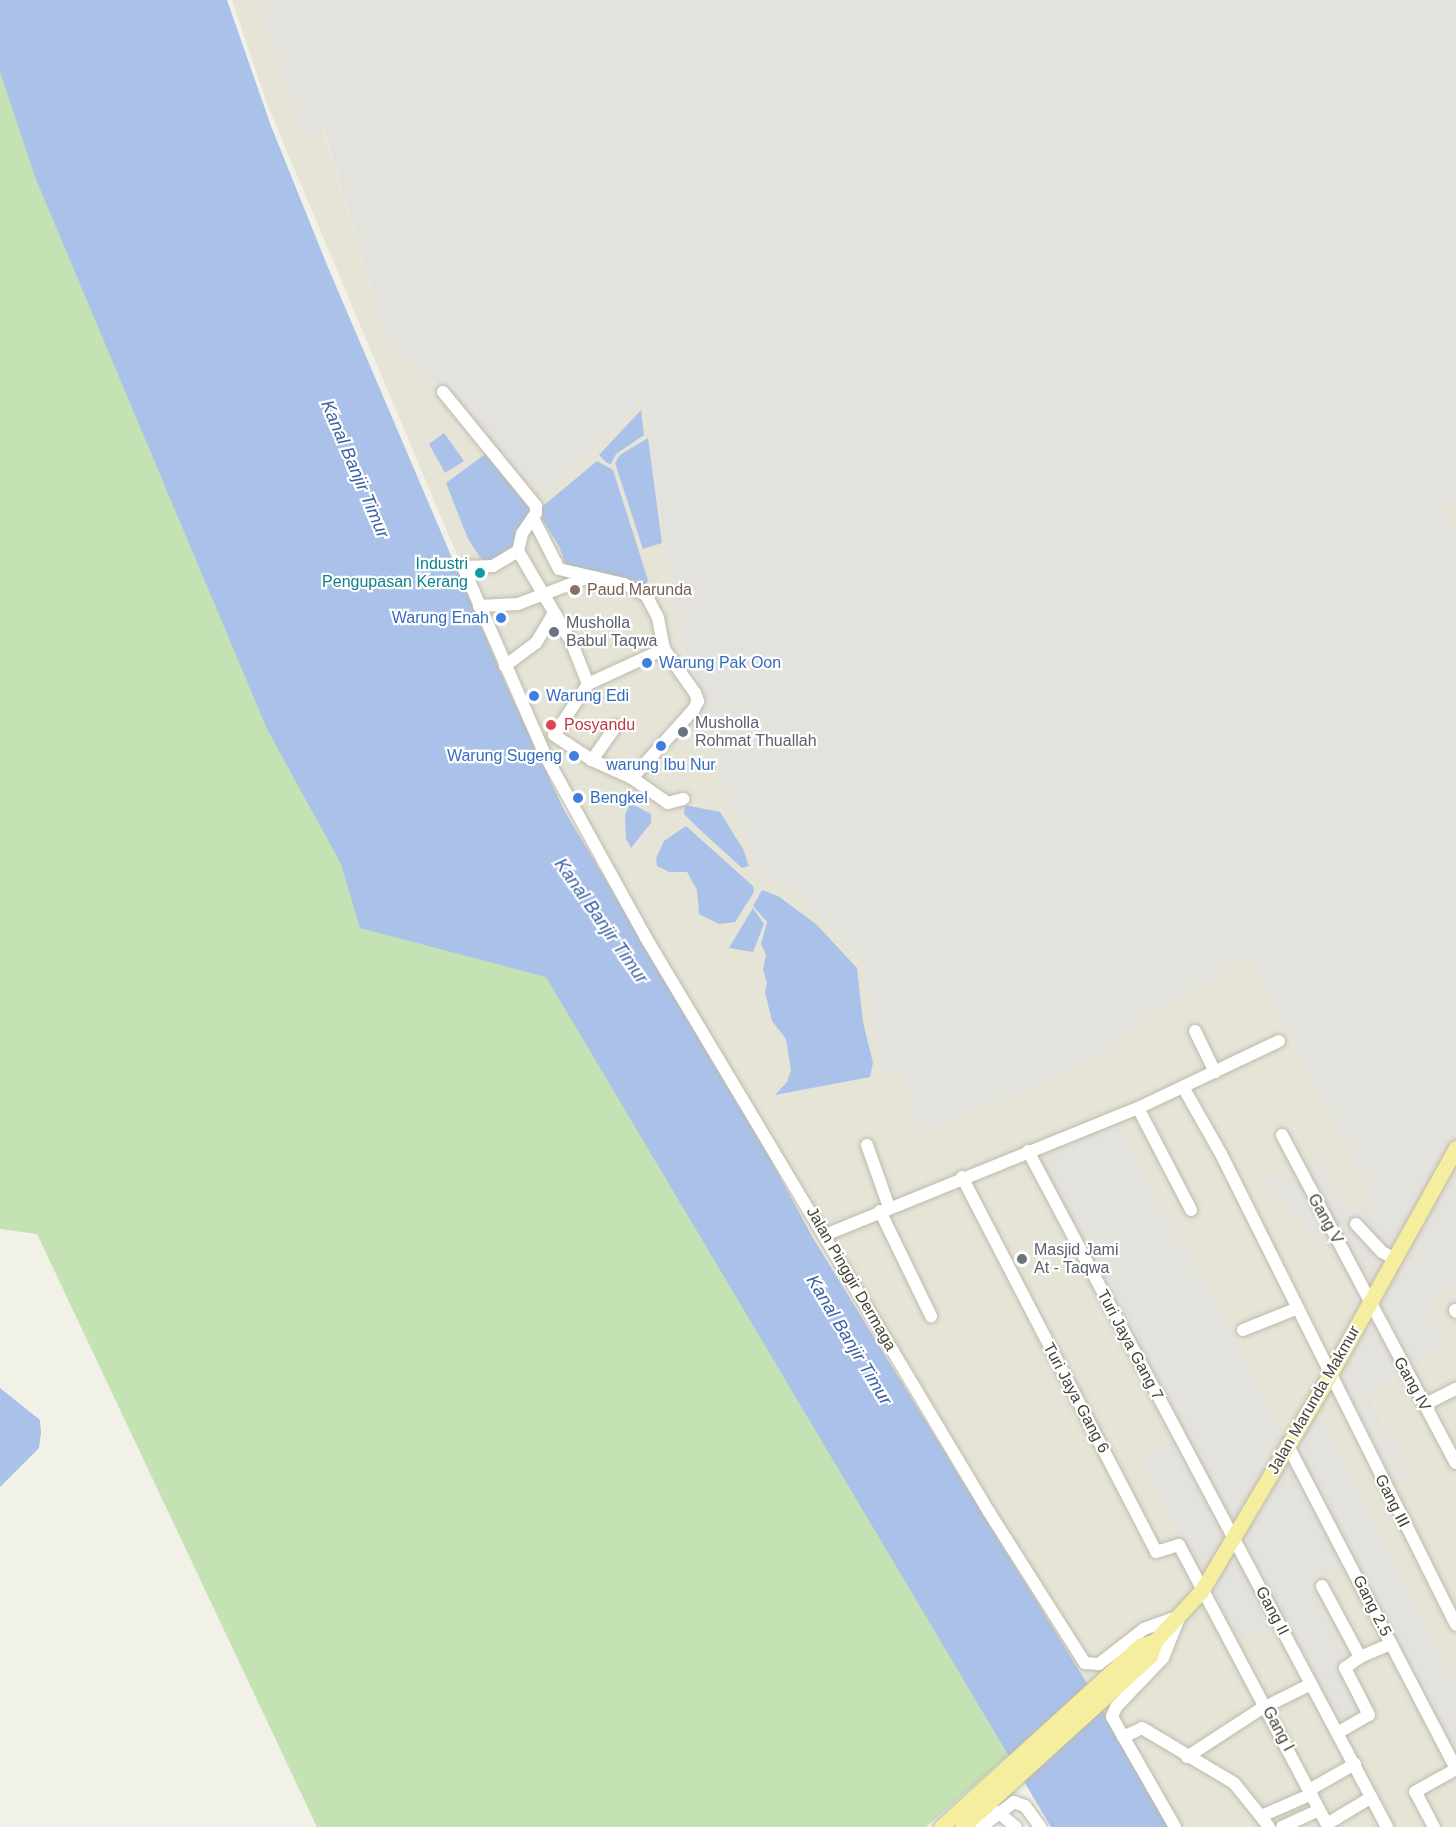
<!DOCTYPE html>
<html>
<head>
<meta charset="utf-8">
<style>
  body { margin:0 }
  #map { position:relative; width:1456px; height:1827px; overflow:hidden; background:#f2f1e8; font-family:Arial,sans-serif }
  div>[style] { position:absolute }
  .residential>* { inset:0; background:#e5e4d6 }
  .industrial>* { inset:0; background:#e4e2dc }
  .green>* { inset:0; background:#c4e2b4 }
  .water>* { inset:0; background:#aac2e9 }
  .roads { filter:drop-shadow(0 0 2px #bdbaab) drop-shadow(0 0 2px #bdbaab) }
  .minor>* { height:12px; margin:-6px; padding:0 6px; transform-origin:6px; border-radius:6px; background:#fff }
  .major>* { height:15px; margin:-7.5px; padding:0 7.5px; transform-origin:7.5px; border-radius:7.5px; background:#f4ee9e }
  .dots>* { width:16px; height:16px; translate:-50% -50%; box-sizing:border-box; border:3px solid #fff; border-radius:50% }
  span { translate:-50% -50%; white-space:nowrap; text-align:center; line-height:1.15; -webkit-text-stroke:4.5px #fff; paint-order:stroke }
  .culture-label { font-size:16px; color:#0d838f }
  .right { translate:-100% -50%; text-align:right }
  .education-label { font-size:16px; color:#785e54 }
  .left { translate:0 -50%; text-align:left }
  .shop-label { font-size:16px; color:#366cbe }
  .worship-label { font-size:16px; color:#5b616d }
  .health-label { font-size:16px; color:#be3a42 }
  .street-label { font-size:16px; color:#454237 }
  .water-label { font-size:18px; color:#3b62a6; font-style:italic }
</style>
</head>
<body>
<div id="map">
  <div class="residential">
    <i style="clip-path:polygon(232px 0,257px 0,304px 139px,322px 126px,387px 342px,456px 401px,535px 497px,643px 403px,679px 638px,711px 712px,723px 791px,760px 870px,797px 892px,862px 964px,884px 1073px,904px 1071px,919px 1135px,1088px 1064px,1153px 1011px,1250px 958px,1375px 1198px,1350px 1212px,1357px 1286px,1328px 1366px,1390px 1485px,1409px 1473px,1369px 1393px,1446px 1341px,1427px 1298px,1456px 1282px,1456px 1827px,1166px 1827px,546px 766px,267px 104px)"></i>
    <i style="clip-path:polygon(1456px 505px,1456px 539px,1441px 509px)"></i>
  </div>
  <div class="industrial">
    <i style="clip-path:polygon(257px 0,1456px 0,1456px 505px,1441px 509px,1456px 539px,1456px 1282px,1427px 1298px,1446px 1341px,1369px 1394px,1409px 1473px,1390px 1485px,1327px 1366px,1357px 1286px,1264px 1180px,1320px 1153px,1350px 1212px,1375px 1198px,1250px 958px,1153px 1011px,1088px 1064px,919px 1135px,904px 1071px,884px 1073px,862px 964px,797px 892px,760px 870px,723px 791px,711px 712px,679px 638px,643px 404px,534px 498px,456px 401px,387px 342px,323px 127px,304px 140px)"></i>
    <i style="clip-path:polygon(1114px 1114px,1287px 1439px,1312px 1403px,1456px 1680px,1456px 1762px,1354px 1560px,1307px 1584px,1374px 1713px,1340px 1731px,1280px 1618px,1235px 1643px,1206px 1593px,1197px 1605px,1165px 1541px,1179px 1532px,1139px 1457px,1181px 1434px,1029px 1144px)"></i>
  </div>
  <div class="green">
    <i style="clip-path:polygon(0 54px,1013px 1751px,926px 1827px,317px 1827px,37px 1234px,0 1229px)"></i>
  </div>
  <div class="water">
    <i style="clip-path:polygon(0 0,227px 0,271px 126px,327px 265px,505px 682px,564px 810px,750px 1121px,813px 1238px,1096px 1698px,1168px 1827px,1051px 1827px,546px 977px,360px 928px,341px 864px,267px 729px,35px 177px,0 72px)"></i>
    <i style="clip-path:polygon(641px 410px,644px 435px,616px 454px,611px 464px,607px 463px,599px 455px)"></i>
    <i style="clip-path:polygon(444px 433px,464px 461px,445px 473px,429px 444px)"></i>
    <i style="clip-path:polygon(648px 438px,662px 543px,643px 549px,615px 463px,620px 455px)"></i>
    <i style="clip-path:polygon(488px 452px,535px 506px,516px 548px,503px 558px,484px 563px,468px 539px,446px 483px)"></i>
    <i style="clip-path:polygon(597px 461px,613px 470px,648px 580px,645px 587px,567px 568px,559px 546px,537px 511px)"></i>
    <i style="clip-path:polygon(630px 803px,651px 814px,651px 823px,631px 848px,626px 839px,625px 815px)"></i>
    <i style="clip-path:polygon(685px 805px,720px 812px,743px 849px,749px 866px,742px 868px,697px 827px,684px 814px)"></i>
    <i style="clip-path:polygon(686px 826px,753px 886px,754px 892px,735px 922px,719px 924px,699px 914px,697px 890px,687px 872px,669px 872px,657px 866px,656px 858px,664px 841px)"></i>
    <i style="clip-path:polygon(762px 890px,778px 896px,816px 924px,857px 968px,863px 1022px,873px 1063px,870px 1077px,775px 1095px,787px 1082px,791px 1070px,786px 1039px,772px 1021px,765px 992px,767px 982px,763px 970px,766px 955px,761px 944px,767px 922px,753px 906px)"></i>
    <i style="clip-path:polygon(753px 908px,764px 924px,753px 952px,729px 948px)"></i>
    <i style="clip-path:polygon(0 1388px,40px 1420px,41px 1433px,39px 1448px,0 1487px)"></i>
  </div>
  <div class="roads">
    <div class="minor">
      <i style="left:443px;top:392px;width:147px;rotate:50.8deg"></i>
      <i style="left:536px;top:506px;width:7px;rotate:90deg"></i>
      <i style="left:536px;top:513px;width:25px;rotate:124deg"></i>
      <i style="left:522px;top:534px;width:17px;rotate:103deg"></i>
      <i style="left:518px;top:551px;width:104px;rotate:59.5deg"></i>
      <i style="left:571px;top:641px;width:46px;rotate:68.4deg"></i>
      <i style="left:588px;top:684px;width:84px;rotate:-24.7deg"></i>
      <i style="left:664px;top:649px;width:54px;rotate:54.8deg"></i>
      <i style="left:695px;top:693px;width:9px;rotate:69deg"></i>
      <i style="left:698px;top:701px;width:9px;rotate:117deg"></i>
      <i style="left:694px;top:709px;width:93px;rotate:131.9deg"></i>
      <i style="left:533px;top:518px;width:57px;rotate:63deg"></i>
      <i style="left:559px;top:569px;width:67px;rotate:13deg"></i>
      <i style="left:624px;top:584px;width:25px;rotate:27deg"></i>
      <i style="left:646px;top:595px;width:26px;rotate:62deg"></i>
      <i style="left:658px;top:618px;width:32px;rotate:79deg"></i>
      <i style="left:518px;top:551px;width:29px;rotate:149deg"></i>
      <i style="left:493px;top:566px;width:30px;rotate:178deg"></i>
      <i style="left:463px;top:567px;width:205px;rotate:66.4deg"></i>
      <i style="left:545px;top:755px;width:209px;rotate:61.1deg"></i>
      <i style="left:646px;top:938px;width:669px;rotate:59.14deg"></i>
      <i style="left:989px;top:1512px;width:179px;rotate:57.6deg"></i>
      <i style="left:1085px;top:1663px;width:14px;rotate:4deg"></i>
      <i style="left:1099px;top:1664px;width:57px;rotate:-37.9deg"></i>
      <i style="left:1144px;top:1629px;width:33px;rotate:-20deg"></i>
      <i style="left:479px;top:606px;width:39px;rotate:-3deg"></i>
      <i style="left:518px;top:604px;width:76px;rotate:-20.8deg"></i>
      <i style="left:505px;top:666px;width:39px;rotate:-37deg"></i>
      <i style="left:536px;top:643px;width:33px;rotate:-59deg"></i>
      <i style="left:588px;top:684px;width:61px;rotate:123.7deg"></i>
      <i style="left:554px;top:735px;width:45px;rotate:33.3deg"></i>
      <i style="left:616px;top:726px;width:42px;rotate:125.2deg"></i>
      <i style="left:592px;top:760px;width:44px;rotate:24.2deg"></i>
      <i style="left:632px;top:778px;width:44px;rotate:34.8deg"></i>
      <i style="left:668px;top:803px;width:16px;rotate:-15deg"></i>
      <i style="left:1195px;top:1031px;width:46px;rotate:64deg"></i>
      <i style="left:1183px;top:1087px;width:77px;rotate:60.4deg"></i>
      <i style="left:1221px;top:1154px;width:526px;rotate:63.48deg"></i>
      <i style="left:1138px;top:1108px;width:115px;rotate:62.5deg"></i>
      <i style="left:1282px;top:1135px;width:371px;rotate:62.1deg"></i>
      <i style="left:867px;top:1145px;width:66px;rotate:70.5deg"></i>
      <i style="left:1028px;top:1151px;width:765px;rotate:62.03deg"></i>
      <i style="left:962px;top:1177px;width:422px;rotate:62.6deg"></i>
      <i style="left:1156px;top:1552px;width:24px;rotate:-17deg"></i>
      <i style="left:1179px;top:1545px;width:319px;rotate:62.1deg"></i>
      <i style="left:880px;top:1211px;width:117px;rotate:64.1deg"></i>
      <i style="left:1356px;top:1224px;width:38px;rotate:47deg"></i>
      <i style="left:1382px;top:1252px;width:13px;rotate:27deg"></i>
      <i style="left:825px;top:1235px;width:338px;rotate:-22.1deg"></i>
      <i style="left:1138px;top:1108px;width:156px;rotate:-25.4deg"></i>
      <i style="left:1455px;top:1310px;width:2px;rotate:63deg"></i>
      <i style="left:1243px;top:1330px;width:59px;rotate:-21.8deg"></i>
      <i style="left:1424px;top:1405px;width:36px;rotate:-27deg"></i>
      <i style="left:1287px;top:1444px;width:366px;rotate:62.5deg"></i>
      <i style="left:1322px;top:1586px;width:81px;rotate:61.8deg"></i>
      <i style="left:1360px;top:1657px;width:34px;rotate:-23deg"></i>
      <i style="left:1339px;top:1732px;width:34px;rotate:-30deg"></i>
      <i style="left:1369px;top:1715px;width:53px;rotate:-117.1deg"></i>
      <i style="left:1345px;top:1668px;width:19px;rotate:-36deg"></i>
      <i style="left:1123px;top:1737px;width:21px;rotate:-25deg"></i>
      <i style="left:1142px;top:1728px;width:107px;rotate:30.9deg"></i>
      <i style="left:1234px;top:1783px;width:46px;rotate:51.1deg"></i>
      <i style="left:1187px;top:1757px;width:86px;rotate:-33.1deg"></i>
      <i style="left:1259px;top:1710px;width:58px;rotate:-26.6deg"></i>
      <i style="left:1309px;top:1790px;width:53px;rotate:-29.5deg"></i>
      <i style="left:998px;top:1812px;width:23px;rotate:40deg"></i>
      <i style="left:1327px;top:1824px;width:52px;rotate:-31deg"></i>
      <i style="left:981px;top:1827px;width:41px;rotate:-37.1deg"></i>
      <i style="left:1014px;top:1802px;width:12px;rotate:20deg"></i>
      <i style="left:1025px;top:1806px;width:26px;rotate:54deg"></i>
      <i style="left:1175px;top:1827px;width:127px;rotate:-119.8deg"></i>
      <i style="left:1112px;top:1717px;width:11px;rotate:-68deg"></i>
      <i style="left:1116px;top:1707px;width:68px;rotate:-46.2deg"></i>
      <i style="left:1163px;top:1658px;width:43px;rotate:-68.2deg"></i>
      <i style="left:1269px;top:1827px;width:10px;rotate:-127deg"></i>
      <i style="left:1263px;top:1819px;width:6px;rotate:-59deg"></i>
      <i style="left:1266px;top:1814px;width:50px;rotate:-23.5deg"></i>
      <i style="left:1282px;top:1827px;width:41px;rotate:-24.7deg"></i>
      <i style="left:1434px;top:1827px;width:40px;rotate:-118deg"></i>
      <i style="left:1415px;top:1792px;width:47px;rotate:-29.3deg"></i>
    </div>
    <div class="major">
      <i style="left:941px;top:1827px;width:269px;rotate:-42.3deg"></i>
      <i style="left:1140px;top:1646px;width:16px;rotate:-18deg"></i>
      <i style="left:962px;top:1827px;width:254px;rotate:-42.3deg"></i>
      <i style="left:1150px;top:1656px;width:16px;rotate:-72deg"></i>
      <i style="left:1155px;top:1641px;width:69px;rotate:-47.3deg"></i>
      <i style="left:1202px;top:1590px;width:249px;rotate:-59.3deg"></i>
      <i style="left:1329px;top:1376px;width:261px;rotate:-60.9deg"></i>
    </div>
  </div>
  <div class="dots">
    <i style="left:480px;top:573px;background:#0f9aa8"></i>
    <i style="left:575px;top:590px;background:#8d6e63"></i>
    <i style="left:501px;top:618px;background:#3f7fe0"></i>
    <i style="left:554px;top:632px;background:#6b7280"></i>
    <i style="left:647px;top:663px;background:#3f7fe0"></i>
    <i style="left:534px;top:696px;background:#3f7fe0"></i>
    <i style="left:551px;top:725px;background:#e0444e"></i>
    <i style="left:683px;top:732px;background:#6b7280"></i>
    <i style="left:661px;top:746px;background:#3f7fe0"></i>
    <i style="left:574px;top:756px;background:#3f7fe0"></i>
    <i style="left:578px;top:798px;background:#3f7fe0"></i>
    <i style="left:1022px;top:1259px;background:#6b7280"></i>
  </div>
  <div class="culture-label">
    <span class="right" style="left:468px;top:573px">Industri<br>Pengupasan Kerang</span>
  </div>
  <div class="education-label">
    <span class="left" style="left:587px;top:590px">Paud Marunda</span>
  </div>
  <div class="shop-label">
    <span class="right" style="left:489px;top:618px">Warung Enah</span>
    <span class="left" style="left:659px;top:663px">Warung Pak Oon</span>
    <span class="left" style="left:546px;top:696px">Warung Edi</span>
    <span class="right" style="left:562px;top:756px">Warung Sugeng</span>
    <span style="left:661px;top:765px">warung Ibu Nur</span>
    <span class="left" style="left:590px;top:798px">Bengkel</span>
  </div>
  <div class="worship-label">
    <span class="left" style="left:566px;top:632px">Musholla<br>Babul Taqwa</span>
    <span class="left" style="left:695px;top:732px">Musholla<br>Rohmat Thuallah</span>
    <span class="left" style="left:1034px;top:1259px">Masjid Jami<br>At - Taqwa</span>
  </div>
  <div class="health-label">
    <span class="left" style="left:564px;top:725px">Posyandu</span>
  </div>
  <div class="street-label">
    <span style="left:1325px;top:1219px;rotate:61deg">Gang V</span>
    <span style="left:851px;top:1279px;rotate:60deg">Jalan Pinggir Dermaga</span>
    <span style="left:1130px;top:1345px;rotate:62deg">Turi Jaya Gang 7</span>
    <span style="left:1412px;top:1384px;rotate:61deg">Gang IV</span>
    <span style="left:1076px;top:1398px;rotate:62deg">Turi Jaya Gang 6</span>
    <span style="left:1314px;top:1400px;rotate:-60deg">Jalan Marunda Makmur</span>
    <span style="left:1392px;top:1501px;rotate:63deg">Gang III</span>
    <span style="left:1372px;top:1606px;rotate:63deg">Gang 2.5</span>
    <span style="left:1272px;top:1611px;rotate:62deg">Gang II</span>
    <span style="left:1278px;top:1729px;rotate:62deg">Gang I</span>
  </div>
  <div class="water-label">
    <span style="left:355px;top:469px;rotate:67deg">Kanal Banjir Timur</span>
    <span style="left:601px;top:921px;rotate:55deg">Kanal Banjir Timur</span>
    <span style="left:849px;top:1340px;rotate:59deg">Kanal Banjir Timur</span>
  </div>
</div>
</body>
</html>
